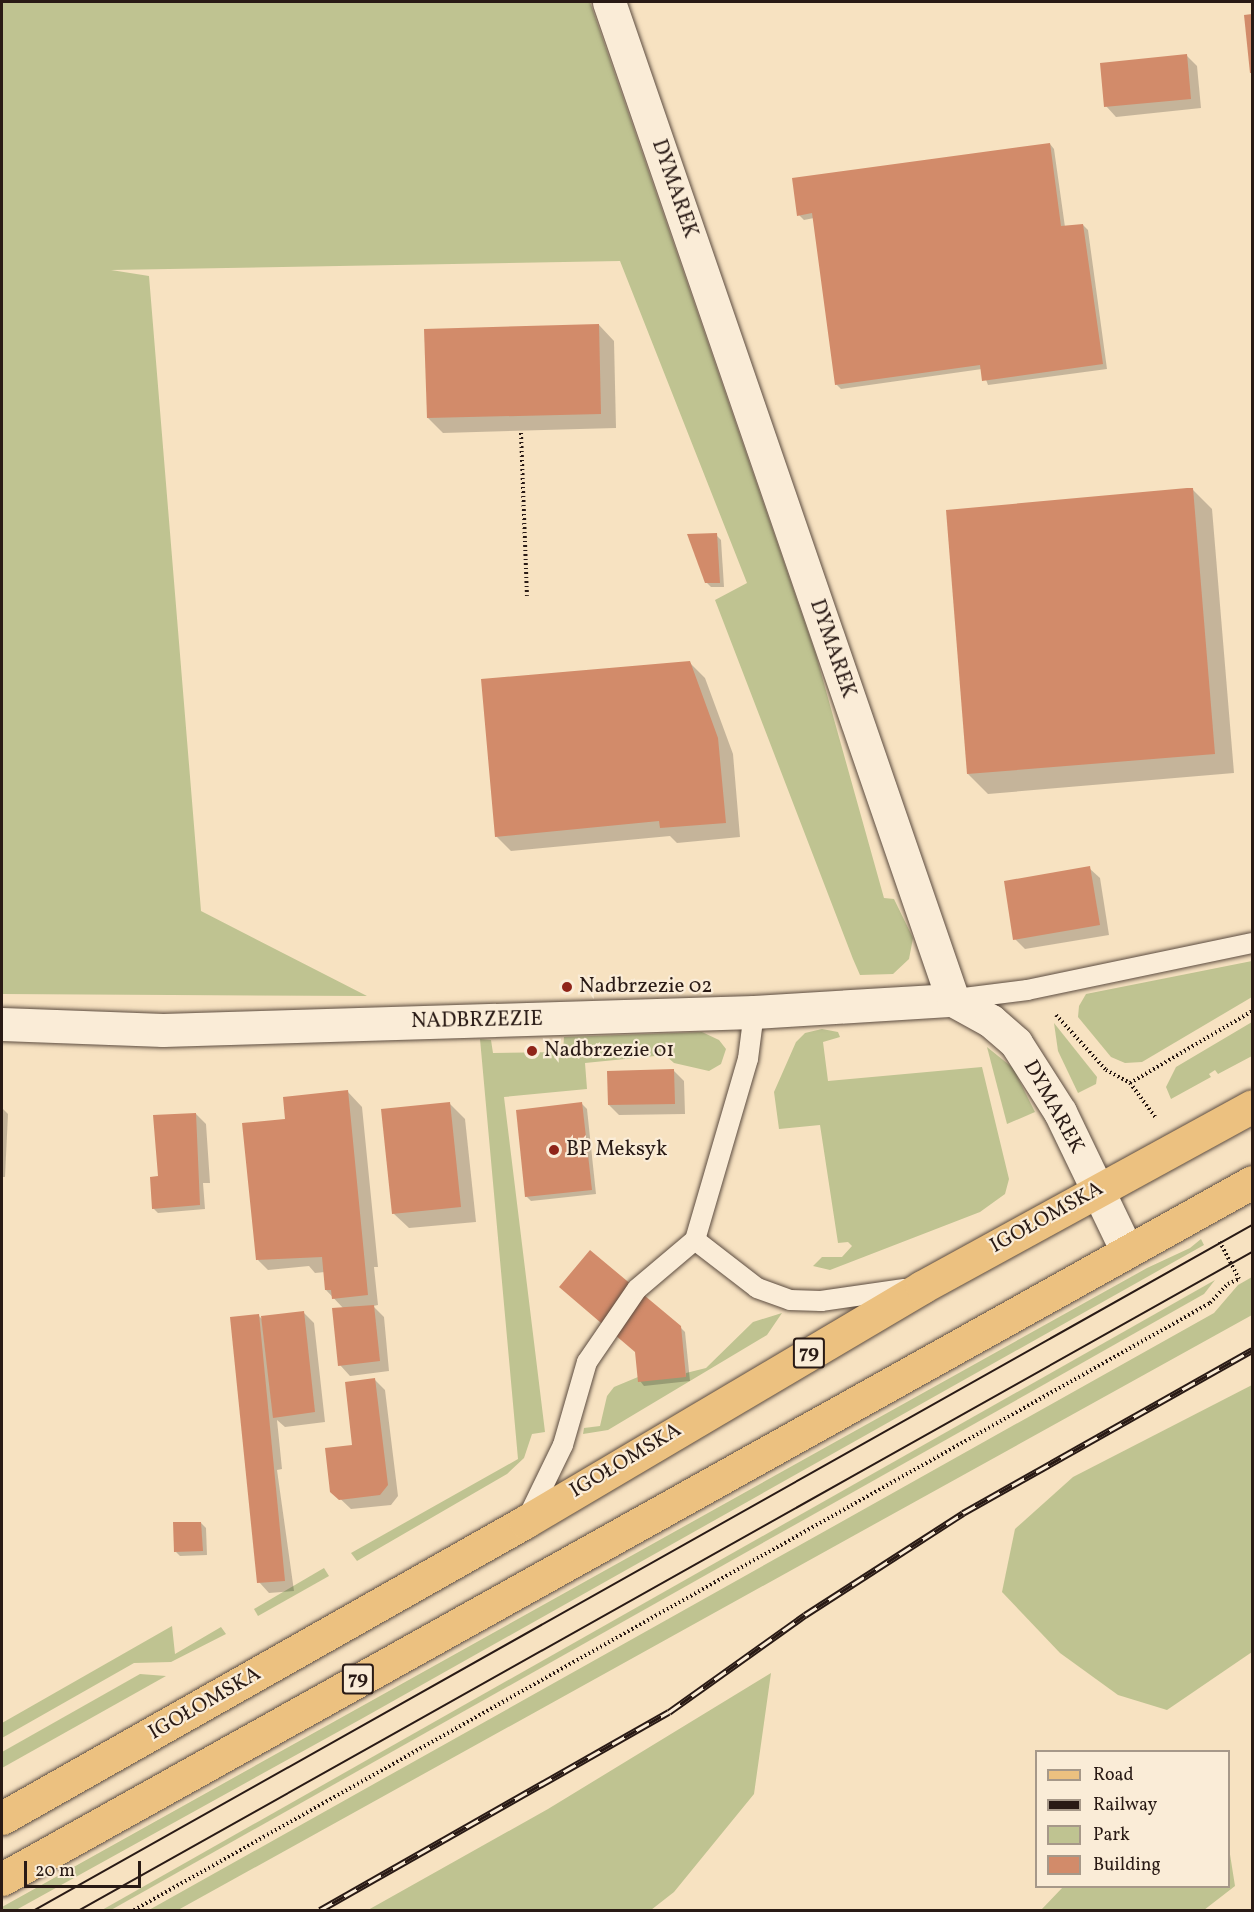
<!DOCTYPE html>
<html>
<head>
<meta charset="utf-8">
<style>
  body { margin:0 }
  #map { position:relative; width:1254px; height:1912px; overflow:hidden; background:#f7e2c1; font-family:Vollkorn,serif }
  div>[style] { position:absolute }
  .green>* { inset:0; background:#bfc391 }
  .shadow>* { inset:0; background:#0003 }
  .building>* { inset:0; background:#d28b6a }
  .path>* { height:4px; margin-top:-2px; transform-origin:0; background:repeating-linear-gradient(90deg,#291a15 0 1.5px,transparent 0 4.5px) }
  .roads { filter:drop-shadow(0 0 2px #5c4c40) drop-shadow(0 0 2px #5c4c40) }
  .service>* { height:20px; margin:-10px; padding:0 10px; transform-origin:10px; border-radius:10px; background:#faecd7 }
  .minor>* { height:33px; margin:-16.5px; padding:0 16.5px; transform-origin:16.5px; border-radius:16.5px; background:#faecd7 }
  .tertiary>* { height:33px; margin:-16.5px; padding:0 16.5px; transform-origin:16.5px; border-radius:16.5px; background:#faecd7 }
  .primary>* { height:33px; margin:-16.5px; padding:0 16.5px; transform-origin:16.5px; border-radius:16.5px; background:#ecc180 }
  .tram>* { height:1.5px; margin:-0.75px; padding:0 0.75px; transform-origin:0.75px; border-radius:0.75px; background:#291a15 }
  .rail>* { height:7px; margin-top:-3.5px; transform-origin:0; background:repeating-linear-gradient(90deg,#faecd7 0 14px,#291a15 0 28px); box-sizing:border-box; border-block:2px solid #291a15 }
  .dots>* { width:16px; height:16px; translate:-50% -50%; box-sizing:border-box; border:3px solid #faecd7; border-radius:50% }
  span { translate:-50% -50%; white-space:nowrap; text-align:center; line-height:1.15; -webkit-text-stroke:4.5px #faecd7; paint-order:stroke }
  .shield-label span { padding:2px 4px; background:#faecd7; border:2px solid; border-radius:4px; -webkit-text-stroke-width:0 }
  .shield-label { font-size:20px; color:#291a15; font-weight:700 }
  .street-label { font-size:21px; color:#291a15 }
  .poi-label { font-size:21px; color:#291a15 }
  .left { translate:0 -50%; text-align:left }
  .frame { position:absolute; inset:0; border:3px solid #291a15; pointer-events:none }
  .legend { position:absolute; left:1035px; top:1750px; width:195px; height:138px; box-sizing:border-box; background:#faecd7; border:2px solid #a69889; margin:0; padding:8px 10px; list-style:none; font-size:18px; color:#291a15 }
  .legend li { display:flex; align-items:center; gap:12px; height:30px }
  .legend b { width:30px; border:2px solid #a69889 }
  .scale { position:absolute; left:24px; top:1861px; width:117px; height:27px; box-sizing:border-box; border:3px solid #291a15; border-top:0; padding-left:8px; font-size:18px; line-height:21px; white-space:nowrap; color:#291a15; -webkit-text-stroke:4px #faecd7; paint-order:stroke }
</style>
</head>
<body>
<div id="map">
  <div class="green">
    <i style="clip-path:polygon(2px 2px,590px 2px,816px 655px,884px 898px,894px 899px,913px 938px,909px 959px,893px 974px,860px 975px,853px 959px,715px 600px,747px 583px,620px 261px,111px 270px,149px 276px,201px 911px,367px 996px,2px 994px)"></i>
    <i style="clip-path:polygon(1252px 961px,1252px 997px,1142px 1062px,1125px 1063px,1111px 1057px,1078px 1017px,1079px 1006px,1086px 994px)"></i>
    <i style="clip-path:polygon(1252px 1022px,1252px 1056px,1218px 1074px,1215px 1070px,1209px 1074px,1211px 1077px,1171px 1099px,1166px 1087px,1176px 1067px)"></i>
    <i style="clip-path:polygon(1054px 1023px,1097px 1077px,1096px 1084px,1078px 1093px,1058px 1051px)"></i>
    <i style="clip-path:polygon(822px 1029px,838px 1032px,840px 1037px,823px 1042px,828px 1081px,982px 1067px,1009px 1179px,1005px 1194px,980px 1212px,830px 1270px,813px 1266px,822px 1257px,842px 1257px,852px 1246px,848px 1242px,838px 1243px,820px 1125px,779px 1129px,774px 1092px,796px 1042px,805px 1033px)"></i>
    <i style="clip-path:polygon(702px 1032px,719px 1040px,726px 1049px,721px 1064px,709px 1071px,674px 1063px,665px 1055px,585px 1063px,587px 1089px,504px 1097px,545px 1432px,532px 1434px,524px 1458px,507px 1474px,357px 1561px,351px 1553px,518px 1459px,480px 1039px,491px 1040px,493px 1053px,563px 1052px,564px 1037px)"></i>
    <i style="clip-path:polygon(987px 1047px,1013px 1068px,1035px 1112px,1007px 1124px)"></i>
    <i style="clip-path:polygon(1201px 1239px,1204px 1245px,363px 1718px,16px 1910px,2px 1910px,2px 1907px,1147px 1268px,1190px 1248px)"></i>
    <i style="clip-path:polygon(1252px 1277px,1252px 1315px,178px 1910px,149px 1910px,1214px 1313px,1238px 1285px)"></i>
    <i style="clip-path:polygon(1215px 1280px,1204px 1294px,1029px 1393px,111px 1910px,102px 1910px)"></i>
    <i style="clip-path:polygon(782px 1313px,767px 1335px,608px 1430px,583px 1434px,584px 1428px,600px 1426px,607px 1396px,614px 1387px,638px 1377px,686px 1377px,686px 1373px,706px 1368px,753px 1322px)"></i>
    <i style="clip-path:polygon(1252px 1385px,1252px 1652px,1167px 1710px,1118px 1695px,1060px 1653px,1002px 1592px,1015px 1529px,1073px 1477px)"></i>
    <i style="clip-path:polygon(324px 1568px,329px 1576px,258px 1616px,254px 1609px)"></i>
    <i style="clip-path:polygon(172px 1626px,175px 1654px,221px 1627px,226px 1634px,171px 1662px,134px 1663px,2px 1738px,2px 1723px)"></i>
    <i style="clip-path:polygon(771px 1673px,754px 1794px,674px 1892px,651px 1910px,368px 1910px,548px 1809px)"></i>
    <i style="clip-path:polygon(140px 1674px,166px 1676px,2px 1768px,2px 1752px)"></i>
    <i style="clip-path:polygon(1229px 1848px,1235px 1886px,1204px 1910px,1041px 1910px,1063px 1887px,1228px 1886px)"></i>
  </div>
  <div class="shadow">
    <i style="clip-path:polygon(1252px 15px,1252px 73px,1245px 16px)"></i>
    <i style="clip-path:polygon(1186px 55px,1197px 66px,1201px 108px,1116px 117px,1106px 106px)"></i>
    <i style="clip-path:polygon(1050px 144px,1054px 149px,1065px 227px,1083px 225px,1088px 230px,1107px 369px,988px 385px,982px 369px,841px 389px,836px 384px,814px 218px,804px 220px,799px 215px)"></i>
    <i style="clip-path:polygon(599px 325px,614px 341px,616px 428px,443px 433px,428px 418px)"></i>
    <i style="clip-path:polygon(1192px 489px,1212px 509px,1234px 773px,988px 794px,968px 774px)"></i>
    <i style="clip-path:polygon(716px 535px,721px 540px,724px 587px,711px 587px,706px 582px)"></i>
    <i style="clip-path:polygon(690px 663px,705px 678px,733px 754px,740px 837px,677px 843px,670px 836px,511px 851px,496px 836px)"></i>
    <i style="clip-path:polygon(1089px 868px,1100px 878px,1109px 935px,1025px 949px,1015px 939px)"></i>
    <i style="clip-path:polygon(674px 1071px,684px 1081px,685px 1114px,619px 1115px,609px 1105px)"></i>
    <i style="clip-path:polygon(347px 1091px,362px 1107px,378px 1267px,374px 1267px,378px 1305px,373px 1306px,384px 1317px,389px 1371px,350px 1376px,340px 1365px,344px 1309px,326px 1290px,325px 1272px,315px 1273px,309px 1266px,268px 1270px,258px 1260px,284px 1121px)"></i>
    <i style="clip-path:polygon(450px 1104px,465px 1119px,476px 1222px,409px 1228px,393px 1213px)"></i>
    <i style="clip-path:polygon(582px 1104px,587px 1109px,596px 1194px,531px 1201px,526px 1196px)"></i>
    <i style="clip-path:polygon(2px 1108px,8px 1114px,5px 1177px,2px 1177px)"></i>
    <i style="clip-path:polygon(196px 1114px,206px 1124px,210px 1183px,203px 1183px,205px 1209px,158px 1213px,153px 1208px)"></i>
    <i style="clip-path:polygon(304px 1313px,314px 1323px,325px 1422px,285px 1427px,277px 1420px,282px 1469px,277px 1470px,294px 1591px,269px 1593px,259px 1582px,258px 1315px,263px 1320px)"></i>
    <i style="clip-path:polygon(680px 1327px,685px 1332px,690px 1381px,644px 1386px,640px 1381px)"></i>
    <i style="clip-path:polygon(374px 1379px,385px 1390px,398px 1496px,391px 1505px,351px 1509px,332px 1491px,354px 1446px)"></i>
    <i style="clip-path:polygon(201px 1523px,206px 1528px,207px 1555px,180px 1556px,176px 1552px)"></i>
  </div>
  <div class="building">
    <i style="clip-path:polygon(1252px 14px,1252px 73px,1250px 73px,1244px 15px)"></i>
    <i style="clip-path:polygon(1187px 54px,1191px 99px,1104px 107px,1100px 63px)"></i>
    <i style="clip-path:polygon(1050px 143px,1061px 226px,1083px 224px,1103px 364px,982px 381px,980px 365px,835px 385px,812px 213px,797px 216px,792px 178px)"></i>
    <i style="clip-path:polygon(599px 324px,601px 414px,427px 418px,424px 329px)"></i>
    <i style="clip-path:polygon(1187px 488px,1193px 488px,1215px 754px,967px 774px,946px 510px)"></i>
    <i style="clip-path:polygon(717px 533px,720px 583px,705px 583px,687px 534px)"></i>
    <i style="clip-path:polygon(690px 661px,718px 738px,726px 823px,660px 828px,659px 821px,495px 837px,481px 679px)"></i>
    <i style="clip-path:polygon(1090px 866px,1100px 925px,1013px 940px,1004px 881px)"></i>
    <i style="clip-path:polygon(674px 1069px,675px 1104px,608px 1105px,607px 1071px)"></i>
    <i style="clip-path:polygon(348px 1090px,368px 1295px,332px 1299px,331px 1290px,325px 1290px,322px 1257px,256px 1260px,242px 1123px,285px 1119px,283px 1097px)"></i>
    <i style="clip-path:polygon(450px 1102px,461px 1207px,392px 1214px,381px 1109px)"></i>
    <i style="clip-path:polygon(582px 1102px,592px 1190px,525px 1197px,516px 1110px)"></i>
    <i style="clip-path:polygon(196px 1113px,200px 1205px,152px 1209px,150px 1177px,158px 1176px,153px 1115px)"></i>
    <i style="clip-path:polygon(590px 1250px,681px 1326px,686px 1377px,638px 1382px,635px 1352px,559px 1287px)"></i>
    <i style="clip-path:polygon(374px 1305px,380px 1361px,338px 1366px,332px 1308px)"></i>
    <i style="clip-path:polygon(304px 1311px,315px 1412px,273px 1418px,261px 1316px)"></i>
    <i style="clip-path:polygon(259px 1314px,285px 1581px,257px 1583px,230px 1317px)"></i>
    <i style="clip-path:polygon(375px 1378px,388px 1485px,380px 1495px,339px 1500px,330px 1492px,325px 1448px,352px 1445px,345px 1382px)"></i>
    <i style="clip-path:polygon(173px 1522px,201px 1522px,203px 1551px,174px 1552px)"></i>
  </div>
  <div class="path">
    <i style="left:521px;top:433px;width:163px;rotate:87.9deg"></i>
    <i style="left:1056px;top:1015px;width:74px;rotate:47.7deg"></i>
    <i style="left:1106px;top:1070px;width:27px;rotate:28deg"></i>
    <i style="left:1130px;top:1083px;width:44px;rotate:53.4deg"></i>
    <i style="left:1130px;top:1083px;width:142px;rotate:-30.5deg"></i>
    <i style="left:134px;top:1910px;width:1235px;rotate:-29.43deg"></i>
    <i style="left:1210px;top:1303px;width:26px;rotate:-47deg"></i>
    <i style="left:1228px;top:1284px;width:12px;rotate:-24deg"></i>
    <i style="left:1239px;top:1279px;width:42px;rotate:-117.2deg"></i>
  </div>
  <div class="roads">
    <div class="service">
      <i style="left:956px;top:999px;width:72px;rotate:-7.2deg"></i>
      <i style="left:1027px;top:990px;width:230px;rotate:-11.8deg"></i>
      <i style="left:695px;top:1240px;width:78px;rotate:37.7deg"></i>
      <i style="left:757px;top:1288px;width:35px;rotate:20deg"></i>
      <i style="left:790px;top:1300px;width:31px;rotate:2deg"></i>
      <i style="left:821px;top:1301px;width:84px;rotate:-8.2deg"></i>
      <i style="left:528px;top:1517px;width:80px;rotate:-64.1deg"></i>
      <i style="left:563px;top:1445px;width:86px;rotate:-73.9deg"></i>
      <i style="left:587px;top:1362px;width:88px;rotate:-55.6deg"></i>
      <i style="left:637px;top:1289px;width:76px;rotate:-40.2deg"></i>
      <i style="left:695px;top:1240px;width:189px;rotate:-73.7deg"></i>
      <i style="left:748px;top:1059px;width:47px;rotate:-82.7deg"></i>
    </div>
    <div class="minor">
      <i style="left:2px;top:1024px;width:161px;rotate:2.1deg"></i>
      <i style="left:163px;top:1030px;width:591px;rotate:-1.74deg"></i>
      <i style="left:754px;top:1012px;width:199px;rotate:-3.5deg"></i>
    </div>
    <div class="tertiary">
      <i style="left:609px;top:2px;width:1056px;rotate:70.98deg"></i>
      <i style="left:953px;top:1000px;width:43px;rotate:28.9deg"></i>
      <i style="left:991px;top:1021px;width:33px;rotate:41deg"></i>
      <i style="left:1016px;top:1043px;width:82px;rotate:57.5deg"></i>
      <i style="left:1060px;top:1112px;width:154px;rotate:64.3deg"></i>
    </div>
    <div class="primary">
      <i style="left:2px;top:1818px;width:601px;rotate:-29.51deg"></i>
      <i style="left:525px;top:1522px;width:461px;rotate:-30.6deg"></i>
      <i style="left:922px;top:1287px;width:376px;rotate:-28.7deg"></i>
      <i style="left:2px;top:1879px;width:1431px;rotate:-29.14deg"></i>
    </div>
  </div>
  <div class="tram">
    <i style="left:35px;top:1910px;width:1397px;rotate:-29.37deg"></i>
    <i style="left:80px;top:1910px;width:1344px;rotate:-29.31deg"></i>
  </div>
  <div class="rail">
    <i style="left:320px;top:1910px;width:401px;rotate:-29.6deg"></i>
    <i style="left:669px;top:1712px;width:167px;rotate:-35.5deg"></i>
    <i style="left:805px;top:1615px;width:188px;rotate:-32.8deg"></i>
    <i style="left:963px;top:1513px;width:332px;rotate:-29.4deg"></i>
  </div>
  <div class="dots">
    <i style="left:567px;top:987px;background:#8f2418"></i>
    <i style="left:532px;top:1051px;background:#8f2418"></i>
    <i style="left:554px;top:1150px;background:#8f2418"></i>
  </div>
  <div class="shield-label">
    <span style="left:809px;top:1353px">79</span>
    <span style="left:358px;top:1679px">79</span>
  </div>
  <div class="street-label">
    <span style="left:674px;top:189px;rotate:71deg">DYMAREK</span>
    <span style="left:832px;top:649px;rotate:71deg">DYMAREK</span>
    <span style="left:477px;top:1021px;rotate:-1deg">NADBRZEZIE</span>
    <span style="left:1053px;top:1107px;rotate:61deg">DYMAREK</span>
    <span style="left:1047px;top:1218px;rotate:-29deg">IGOŁOMSKA</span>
    <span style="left:626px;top:1461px;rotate:-31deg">IGOŁOMSKA</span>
    <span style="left:205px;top:1704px;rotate:-30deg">IGOŁOMSKA</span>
  </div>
  <div class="poi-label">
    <span class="left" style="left:579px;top:987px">Nadbrzezie 02</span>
    <span class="left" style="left:544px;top:1051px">Nadbrzezie 01</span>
    <span class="left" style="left:566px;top:1150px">BP Meksyk</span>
  </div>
  <div class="frame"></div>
  <ul class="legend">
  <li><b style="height:8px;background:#ecc180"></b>Road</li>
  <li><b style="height:8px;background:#291a15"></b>Railway</li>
  <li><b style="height:16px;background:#bfc391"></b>Park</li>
  <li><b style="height:16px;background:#d28b6a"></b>Building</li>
  </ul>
  <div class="scale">20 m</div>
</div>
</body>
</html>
